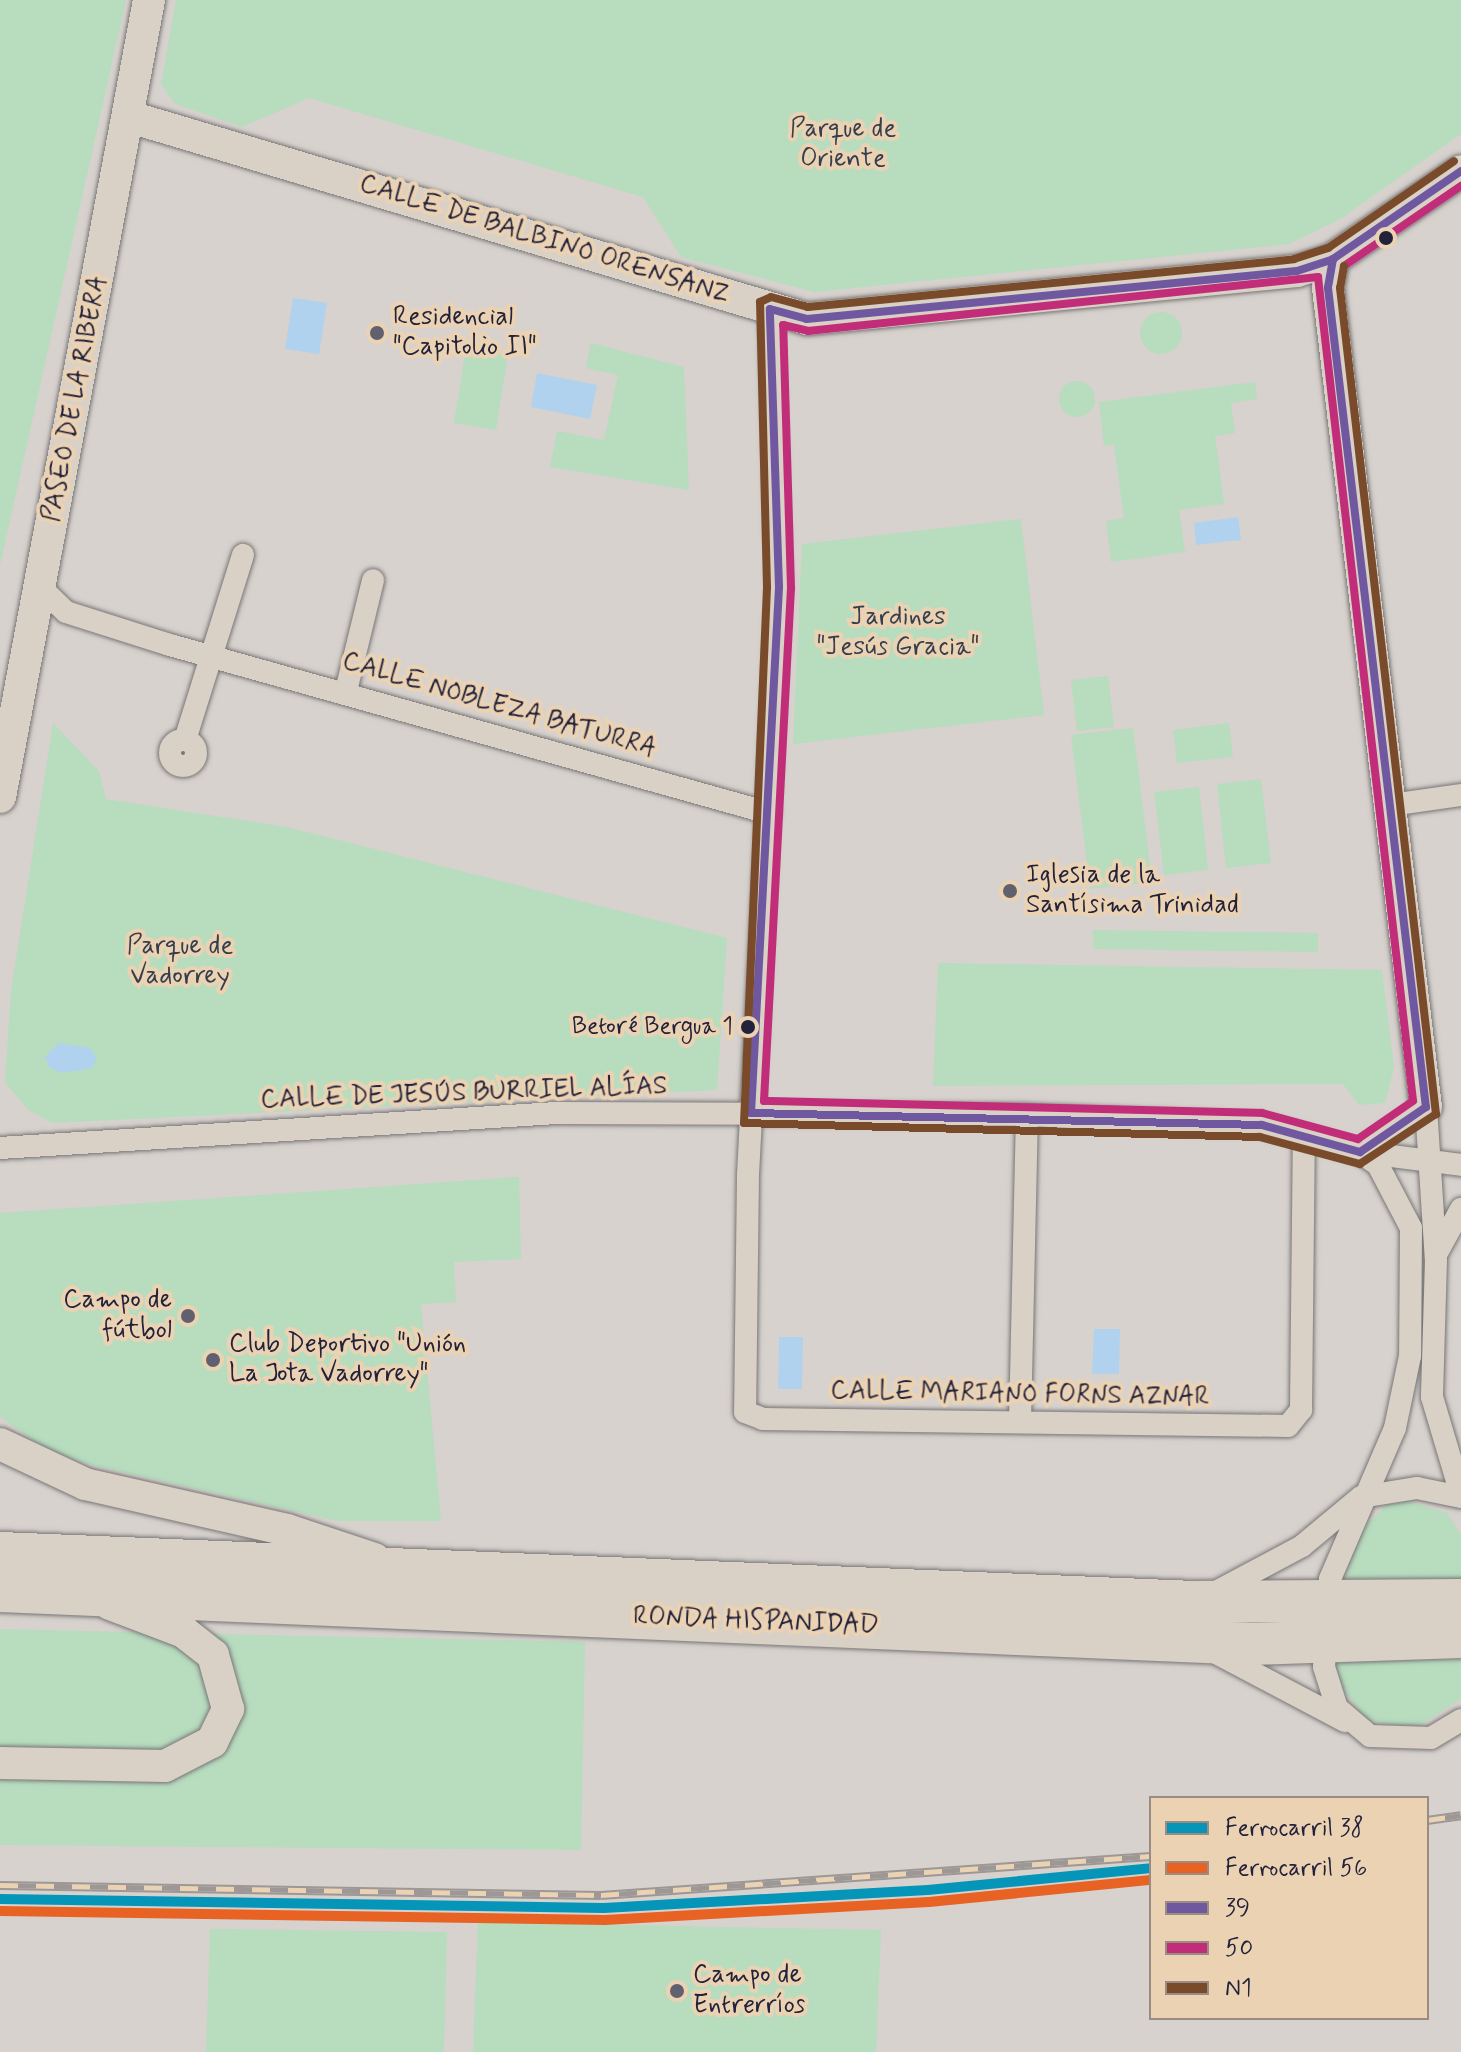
<!DOCTYPE html>
<html>
<head>
<meta charset="utf-8">
<style>
  body { margin:0 }
  #map { position:relative; width:1461px; height:2052px; overflow:hidden; background:#d7d2cd; font-family:Mynerve,sans-serif }
  div>[style] { position:absolute }
  .green>* { inset:0; background:#b7dcbe }
  .round { border-radius:50% }
  .water>* { inset:0; background:#b0d2ef }
  .roads { filter:drop-shadow(0 0 2px #787678) drop-shadow(0 0 2px #787678) }
  .street>* { height:22px; margin:-11px; padding:0 11px; transform-origin:11px; border-radius:11px; background:#d9d0c6 }
  .street>.ring { margin:-11px; padding:0; box-sizing:content-box; background:none; border:22px solid #d9d0c6; border-radius:50% }
  .secondary>* { height:32px; margin:-16px; padding:0 16px; transform-origin:16px; border-radius:16px; background:#d9d0c6 }
  .highway>* { height:42px; margin:-21px; padding:0 21px; transform-origin:21px; border-radius:21px; background:#d9d0c6 }
  .rail>* { height:9px; margin-top:-4.5px; transform-origin:0; background:repeating-linear-gradient(90deg,#ebd2b3 0 18px,#9d9895 0 36px); box-sizing:border-box; border-block:2px solid #9d9895 }
  .bus-1>* { height:8px; margin:-4px; padding:0 4px; transform-origin:4px; border-radius:4px; background:#6f58a0 }
  .bus-2>* { height:8px; margin:-4px; padding:0 4px; transform-origin:4px; border-radius:4px; background:#c12d78 }
  .bus-3>* { height:8px; margin:-4px; padding:0 4px; transform-origin:4px; border-radius:4px; background:#7a4b2a }
  .rail-1>* { height:10px; margin:-5px; padding:0 5px; transform-origin:5px; border-radius:5px; background:#0595b8 }
  .rail-2>* { height:10px; margin:-5px; padding:0 5px; transform-origin:5px; border-radius:5px; background:#e86223 }
  .dots>* { width:22px; height:22px; translate:-50% -50%; box-sizing:border-box; border:4px solid #ebd2b3; border-radius:50% }
  span { translate:-50% -50%; white-space:nowrap; text-align:center; line-height:1.15; -webkit-text-stroke:8px #ebd2b3; paint-order:stroke }
  .bus-label { font-size:24px; color:#22223b }
  .right { translate:-100% -50%; text-align:right }
  .park-label { font-size:26px; color:#343f4d }
  .street-label { font-size:26px; color:#22223b }
  .poi-label { font-size:26px; color:#22223b }
  .left { translate:0 -50%; text-align:left }
  .legend { position:absolute; left:1149px; top:1796px; width:280px; height:224px; box-sizing:border-box; background:#ebd2b3; border:2px solid #9b8c83; margin:0; padding:10px 14px; list-style:none; font-size:24px; color:#22223b }
  .legend li { display:flex; align-items:center; gap:16px; height:40px }
  .legend b { width:40px; border:2px solid #9b8c83 }
</style>
</head>
<body>
<div id="map">
  <div class="green">
    <i style="clip-path:polygon(0 0,126px 0,0 565px)"></i>
    <i style="clip-path:polygon(176px 0,1461px 0,1461px 134px,1340px 219px,1289px 244px,814px 292px,681px 257px,643px 197px,309px 98px,242px 127px,175px 104px,161px 84px)"></i>
    <i class="round" style="left:1140px;top:312px;width:42px;height:42px"></i>
    <i style="clip-path:polygon(591px 343px,684px 367px,689px 490px,550px 467px,557px 431px,604px 440px,618px 375px,586px 368px)"></i>
    <i style="clip-path:polygon(466px 348px,508px 355px,496px 430px,454px 423px)"></i>
    <i class="round" style="left:1059px;top:381px;width:36px;height:36px"></i>
    <i style="clip-path:polygon(1255px 382px,1257px 399px,1231px 403px,1235px 433px,1215px 436px,1224px 504px,1179px 510px,1185px 552px,1111px 562px,1106px 521px,1124px 518px,1114px 445px,1104px 446px,1099px 402px)"></i>
    <i style="clip-path:polygon(1021px 519px,1044px 715px,793px 744px,802px 544px)"></i>
    <i style="clip-path:polygon(1108px 676px,1114px 727px,1077px 731px,1071px 680px)"></i>
    <i style="clip-path:polygon(53px 723px,99px 771px,106px 799px,287px 827px,727px 938px,717px 1090px,52px 1123px,27px 1109px,5px 1082px,11px 991px)"></i>
    <i style="clip-path:polygon(1229px 723px,1233px 757px,1177px 763px,1173px 730px)"></i>
    <i style="clip-path:polygon(1133px 728px,1152px 882px,1090px 889px,1071px 735px)"></i>
    <i style="clip-path:polygon(1261px 779px,1271px 863px,1226px 868px,1217px 784px)"></i>
    <i style="clip-path:polygon(1199px 787px,1208px 870px,1164px 875px,1154px 792px)"></i>
    <i style="clip-path:polygon(1093px 930px,1318px 933px,1318px 952px,1093px 949px)"></i>
    <i style="clip-path:polygon(938px 963px,1382px 970px,1394px 1067px,1385px 1103px,1359px 1105px,1343px 1084px,933px 1086px)"></i>
    <i style="clip-path:polygon(519px 1177px,521px 1259px,454px 1262px,456px 1302px,421px 1304px,441px 1521px,338px 1521px,91px 1465px,48px 1451px,0 1417px,0 1213px)"></i>
    <i style="clip-path:polygon(1408px 1501px,1447px 1513px,1461px 1535px,1461px 1582px,1341px 1588px,1362px 1529px,1388px 1504px)"></i>
    <i style="clip-path:polygon(0 1629px,585px 1642px,581px 1850px,0 1845px)"></i>
    <i style="clip-path:polygon(1461px 1652px,1461px 1699px,1414px 1729px,1366px 1720px,1338px 1682px,1334px 1657px)"></i>
    <i style="clip-path:polygon(478px 1922px,881px 1930px,876px 2052px,473px 2052px)"></i>
    <i style="clip-path:polygon(210px 1929px,447px 1932px,444px 2052px,206px 2052px)"></i>
  </div>
  <div class="water">
    <i style="clip-path:polygon(293px 298px,327px 303px,319px 354px,285px 349px)"></i>
    <i style="clip-path:polygon(537px 373px,597px 385px,590px 419px,531px 407px)"></i>
    <i style="clip-path:polygon(1238px 517px,1241px 540px,1196px 545px,1194px 523px)"></i>
    <i style="clip-path:polygon(59px 1043px,90px 1048px,97px 1058px,92px 1068px,62px 1073px,49px 1067px,45px 1057px)"></i>
    <i style="clip-path:polygon(1094px 1329px,1120px 1329px,1119px 1374px,1092px 1374px)"></i>
    <i style="clip-path:polygon(779px 1337px,803px 1337px,802px 1389px,778px 1389px)"></i>
  </div>
  <div class="roads">
    <div class="street">
      <i style="left:770px;top:309px;width:278px;rotate:88.1deg"></i>
      <i style="left:779px;top:587px;width:588px;rotate:93.02deg"></i>
      <i style="left:748px;top:1174px;width:238px;rotate:90.7deg"></i>
      <i style="left:745px;top:1412px;width:19px;rotate:21deg"></i>
      <i style="left:763px;top:1419px;width:525px;rotate:0.76deg"></i>
      <i style="left:1288px;top:1426px;width:21px;rotate:-51deg"></i>
      <i style="left:1301px;top:1410px;width:273px;rotate:-89.4deg"></i>
      <i style="left:40px;top:587px;width:36px;rotate:44deg"></i>
      <i style="left:66px;top:612px;width:109px;rotate:17.6deg"></i>
      <i style="left:170px;top:645px;width:622px;rotate:15.67deg"></i>
      <i style="left:346px;top:691px;width:114px;rotate:-76.3deg"></i>
      <i style="left:185px;top:740px;width:194px;rotate:-72.6deg"></i>
      <i class="ring" style="left:170px;top:740px;width:4px;height:4px"></i>
      <i style="left:1390px;top:805px;width:72px;rotate:-8deg"></i>
      <i style="left:1426px;top:1107px;width:153px;rotate:86.3deg"></i>
      <i style="left:1436px;top:1260px;width:137px;rotate:91.7deg"></i>
      <i style="left:1432px;top:1397px;width:101px;rotate:73.4deg"></i>
      <i style="left:0;top:1148px;width:557px;rotate:-3.6deg"></i>
      <i style="left:556px;top:1113px;width:471px;rotate:0.2deg"></i>
      <i style="left:1027px;top:1115px;width:235px;rotate:2.4deg"></i>
      <i style="left:1262px;top:1125px;width:102px;rotate:15.4deg"></i>
      <i style="left:1360px;top:1152px;width:102px;rotate:7.3deg"></i>
      <i style="left:1360px;top:1152px;width:80px;rotate:-34.3deg"></i>
      <i style="left:1361px;top:1153px;width:21px;rotate:35deg"></i>
      <i style="left:1378px;top:1165px;width:71px;rotate:62.4deg"></i>
      <i style="left:1411px;top:1228px;width:128px;rotate:90.4deg"></i>
      <i style="left:1410px;top:1356px;width:74px;rotate:101.8deg"></i>
      <i style="left:1395px;top:1428px;width:164px;rotate:113.3deg"></i>
      <i style="left:1330px;top:1579px;width:88px;rotate:93.9deg"></i>
      <i style="left:1324px;top:1667px;width:43px;rotate:72.4deg"></i>
      <i style="left:1337px;top:1708px;width:43px;rotate:40.3deg"></i>
      <i style="left:1370px;top:1736px;width:61px;rotate:1.9deg"></i>
      <i style="left:1431px;top:1738px;width:35px;rotate:-31deg"></i>
      <i style="left:1438px;top:1251px;width:48px;rotate:-61.3deg"></i>
      <i style="left:1020px;top:1422px;width:307px;rotate:-88.7deg"></i>
      <i style="left:1216px;top:1592px;width:98px;rotate:-28.1deg"></i>
      <i style="left:1302px;top:1546px;width:77px;rotate:-39.7deg"></i>
      <i style="left:1361px;top:1497px;width:57px;rotate:-9.1deg"></i>
      <i style="left:1417px;top:1488px;width:45px;rotate:11.6deg"></i>
      <i style="left:1216px;top:1653px;width:146px;rotate:27.8deg"></i>
    </div>
    <div class="secondary">
      <i style="left:130px;top:117px;width:706px;rotate:16.61deg"></i>
      <i style="left:807px;top:319px;width:492px;rotate:-5.6deg"></i>
      <i style="left:1297px;top:271px;width:38px;rotate:-18deg"></i>
      <i style="left:1333px;top:259px;width:155px;rotate:-34.5deg"></i>
      <i style="left:1333px;top:259px;width:29px;rotate:100deg"></i>
      <i style="left:1328px;top:288px;width:825px;rotate:83.18deg"></i>
      <i style="left:0;top:797px;width:811px;rotate:-79.41deg"></i>
      <i style="left:0;top:1444px;width:94px;rotate:25.2deg"></i>
      <i style="left:85px;top:1484px;width:207px;rotate:12.8deg"></i>
      <i style="left:287px;top:1530px;width:92px;rotate:18.4deg"></i>
      <i style="left:0;top:1763px;width:165px;rotate:1deg"></i>
      <i style="left:165px;top:1766px;width:53px;rotate:-27.1deg"></i>
      <i style="left:212px;top:1742px;width:37px;rotate:-64deg"></i>
      <i style="left:228px;top:1709px;width:56px;rotate:-105.5deg"></i>
      <i style="left:213px;top:1655px;width:37px;rotate:-142deg"></i>
      <i style="left:184px;top:1632px;width:79px;rotate:-159.3deg"></i>
    </div>
    <div class="highway">
      <i style="left:0;top:1553px;width:1193px;rotate:2.35deg"></i>
      <i style="left:1192px;top:1602px;width:269px;rotate:-0.4deg"></i>
      <i style="left:0;top:1591px;width:1253px;rotate:2.42deg"></i>
      <i style="left:1252px;top:1644px;width:209px;rotate:-1.9deg"></i>
    </div>
  </div>
  <div class="rail">
    <i style="left:1427px;top:1820px;width:34px;rotate:-8deg"></i>
    <i style="left:0;top:1885px;width:601px;rotate:0.95deg"></i>
    <i style="left:601px;top:1895px;width:551px;rotate:-4.06deg"></i>
  </div>
  <div class="bus-1">
    <i style="left:1333px;top:259px;width:29px;rotate:100deg"></i>
    <i style="left:1328px;top:288px;width:825px;rotate:83.18deg"></i>
    <i style="left:1426px;top:1107px;width:80px;rotate:145.7deg"></i>
    <i style="left:1360px;top:1152px;width:102px;rotate:-164.6deg"></i>
    <i style="left:1262px;top:1125px;width:511px;rotate:-178.65deg"></i>
    <i style="left:751px;top:1113px;width:527px;rotate:-86.95deg"></i>
    <i style="left:779px;top:587px;width:278px;rotate:-91.9deg"></i>
    <i style="left:770px;top:309px;width:38px;rotate:15deg"></i>
    <i style="left:807px;top:319px;width:492px;rotate:-5.6deg"></i>
    <i style="left:1297px;top:271px;width:38px;rotate:-18deg"></i>
    <i style="left:1333px;top:259px;width:155px;rotate:-34.5deg"></i>
  </div>
  <div class="bus-2">
    <i style="left:1344px;top:266px;width:142px;rotate:-34.4deg"></i>
    <i style="left:1318px;top:277px;width:829px;rotate:83.42deg"></i>
    <i style="left:1413px;top:1101px;width:67px;rotate:145.4deg"></i>
    <i style="left:1358px;top:1139px;width:99px;rotate:-164.8deg"></i>
    <i style="left:1262px;top:1113px;width:498px;rotate:-178.6deg"></i>
    <i style="left:764px;top:1101px;width:514px;rotate:-86.99deg"></i>
    <i style="left:791px;top:588px;width:263px;rotate:-91.7deg"></i>
    <i style="left:783px;top:325px;width:26px;rotate:13deg"></i>
    <i style="left:808px;top:331px;width:513px;rotate:-6.04deg"></i>
  </div>
  <div class="bus-3">
    <i style="left:1344px;top:266px;width:22px;rotate:100deg"></i>
    <i style="left:1340px;top:288px;width:832px;rotate:83.37deg"></i>
    <i style="left:1436px;top:1114px;width:91px;rotate:146.7deg"></i>
    <i style="left:1360px;top:1164px;width:104px;rotate:-164.9deg"></i>
    <i style="left:1260px;top:1137px;width:516px;rotate:-178.45deg"></i>
    <i style="left:744px;top:1123px;width:536px;rotate:-87.54deg"></i>
    <i style="left:767px;top:587px;width:285px;rotate:-91.4deg"></i>
    <i style="left:760px;top:302px;width:12px;rotate:-24deg"></i>
    <i style="left:771px;top:297px;width:38px;rotate:15deg"></i>
    <i style="left:808px;top:307px;width:488px;rotate:-5.6deg"></i>
    <i style="left:1294px;top:259px;width:36px;rotate:-18deg"></i>
    <i style="left:1328px;top:248px;width:153px;rotate:-34.6deg"></i>
  </div>
  <div class="rail-1">
    <i style="left:0;top:1899px;width:604px;rotate:0.85deg"></i>
    <i style="left:604px;top:1908px;width:324px;rotate:-3.2deg"></i>
    <i style="left:928px;top:1890px;width:224px;rotate:-5.6deg"></i>
  </div>
  <div class="rail-2">
    <i style="left:0;top:1911px;width:605px;rotate:0.85deg"></i>
    <i style="left:605px;top:1920px;width:324px;rotate:-3.2deg"></i>
    <i style="left:929px;top:1902px;width:223px;rotate:-5.7deg"></i>
  </div>
  <div class="dots">
    <i style="left:1386px;top:238px;background:#22223b"></i>
    <i style="left:377px;top:333px;background:#61606e"></i>
    <i style="left:1010px;top:891px;background:#61606e"></i>
    <i style="left:748px;top:1027px;background:#22223b"></i>
    <i style="left:188px;top:1316px;background:#61606e"></i>
    <i style="left:213px;top:1360px;background:#61606e"></i>
    <i style="left:677px;top:1991px;background:#61606e"></i>
  </div>
  <div class="bus-label">
    <span class="right" style="left:733px;top:1027px">Betoré Bergua 1</span>
  </div>
  <div class="park-label">
    <span style="left:843px;top:145px">Parque de<br>Oriente</span>
    <span style="left:898px;top:633px">Jardines<br>"Jesús Gracia"</span>
    <span style="left:180px;top:962px">Parque de<br>Vadorrey</span>
  </div>
  <div class="street-label">
    <span style="left:544px;top:240px;rotate:17deg">CALLE DE BALBINO ORENSANZ</span>
    <span style="left:76px;top:399px;rotate:-79deg">PASEO DE LA RIBERA</span>
    <span style="left:499px;top:706px;rotate:16deg">CALLE NOBLEZA BATURRA</span>
    <span style="left:464px;top:1094px;rotate:-2deg">CALLE DE JESÚS BURRIEL ALÍAS</span>
    <span style="left:1020px;top:1395px;rotate:1deg">CALLE MARIANO FORNS AZNAR</span>
    <span style="left:756px;top:1622px;rotate:2deg">RONDA HISPANIDAD</span>
  </div>
  <div class="poi-label">
    <span class="left" style="left:393px;top:333px">Residencial<br>"Capitolio II"</span>
    <span class="left" style="left:1026px;top:891px">Iglesia de la<br>Santísima Trinidad</span>
    <span class="right" style="left:172px;top:1316px">Campo de<br>fútbol</span>
    <span class="left" style="left:229px;top:1360px">Club Deportivo "Unión<br>La Jota Vadorrey"</span>
    <span class="left" style="left:693px;top:1991px">Campo de<br>Entrerríos</span>
  </div>
  <ul class="legend">
  <li><b style="height:10px;background:#0595b8"></b>Ferrocarril 38</li>
  <li><b style="height:10px;background:#e86223"></b>Ferrocarril 56</li>
  <li><b style="height:10px;background:#6f58a0"></b>39</li>
  <li><b style="height:10px;background:#c12d78"></b>50</li>
  <li><b style="height:10px;background:#7a4b2a"></b>N1</li>
  </ul>
</div>
</body>
</html>
